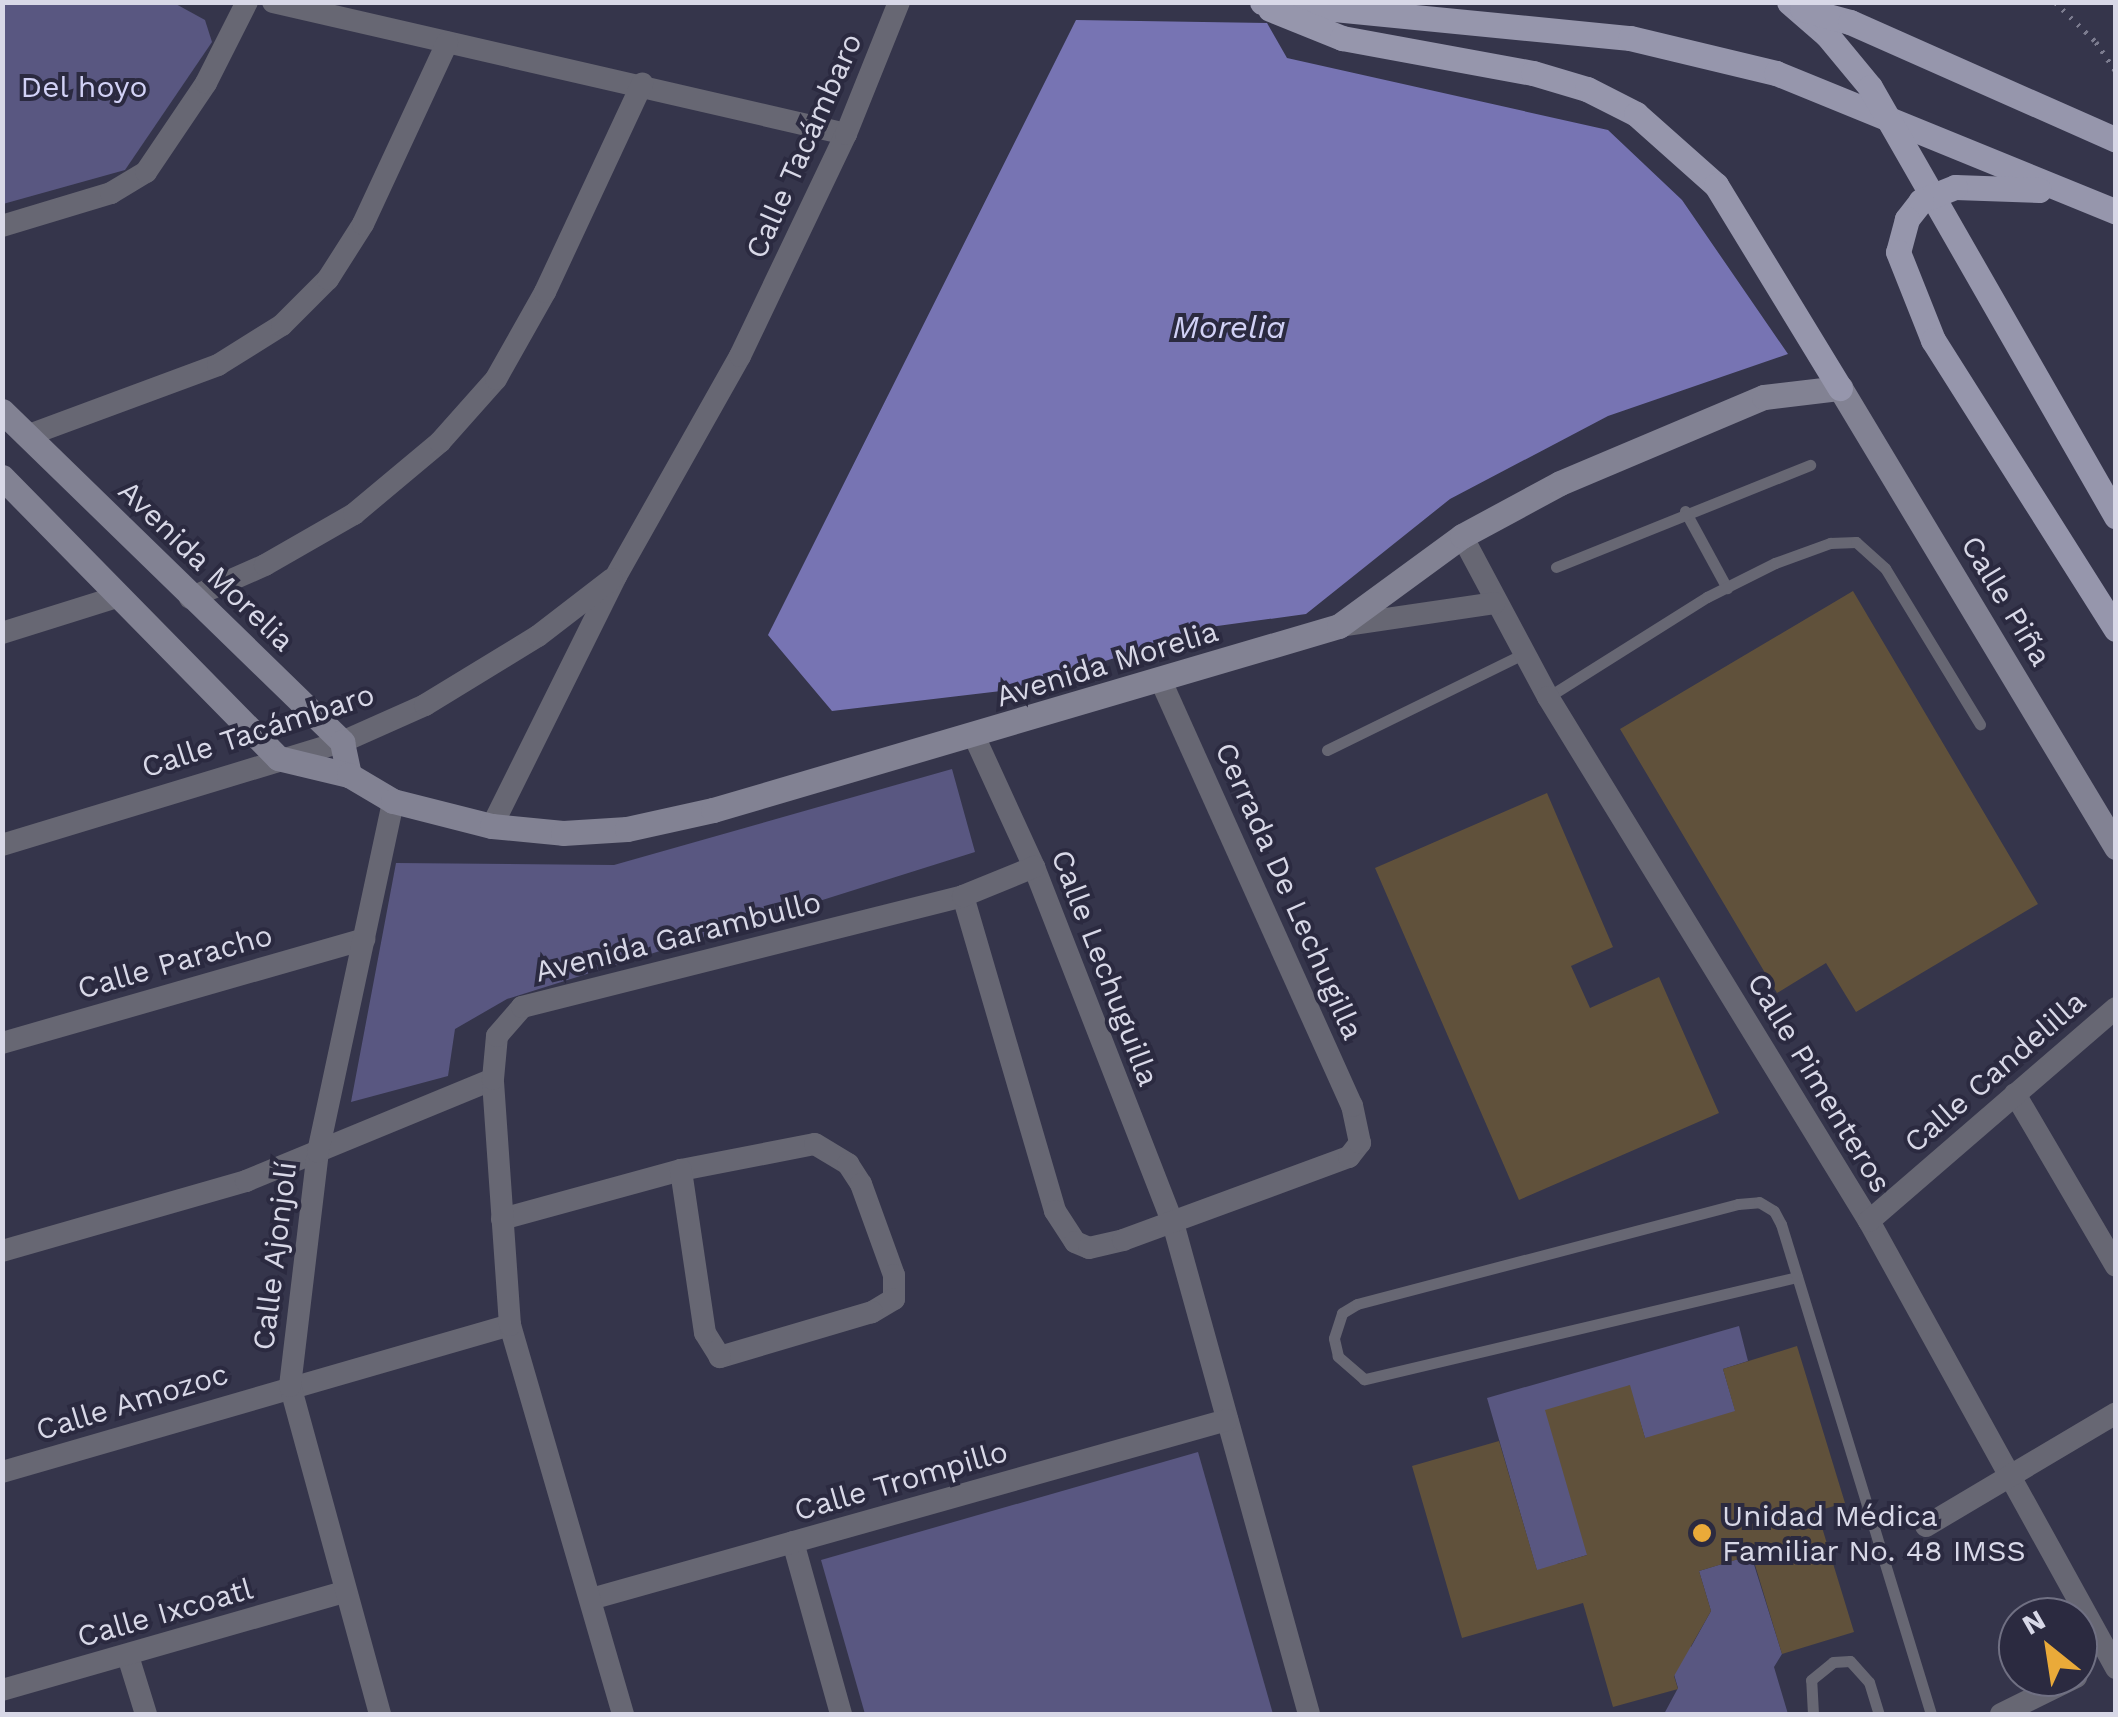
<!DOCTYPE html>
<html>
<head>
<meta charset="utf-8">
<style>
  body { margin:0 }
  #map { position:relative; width:2118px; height:1717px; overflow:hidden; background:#35354b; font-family:"Work Sans",sans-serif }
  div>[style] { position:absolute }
  .green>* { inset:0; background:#595781 }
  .water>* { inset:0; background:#7774b3 }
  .building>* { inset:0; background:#60513b }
  .path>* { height:5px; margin-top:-2.5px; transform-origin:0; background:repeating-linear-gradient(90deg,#7c7c8f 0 2.5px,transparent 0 10.5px) }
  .service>* { height:11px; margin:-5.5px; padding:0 5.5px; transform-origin:5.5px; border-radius:5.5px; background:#676773 }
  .minor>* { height:22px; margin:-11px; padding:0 11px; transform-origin:11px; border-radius:11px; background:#676773 }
  .secondary>* { height:25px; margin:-12.5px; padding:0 12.5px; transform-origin:12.5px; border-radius:12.5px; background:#828293 }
  .primary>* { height:25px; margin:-12.5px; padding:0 12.5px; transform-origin:12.5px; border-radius:12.5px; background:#9696ac }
  .dots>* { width:28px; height:28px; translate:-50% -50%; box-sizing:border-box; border:5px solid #2b2a40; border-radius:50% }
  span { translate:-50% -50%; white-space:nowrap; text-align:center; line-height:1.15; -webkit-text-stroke:8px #2b2a40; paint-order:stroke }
  .park-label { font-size:30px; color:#d2d2f6 }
  .street-label { font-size:30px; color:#d8d8e7 }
  .poi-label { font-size:30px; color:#d8d8e7 }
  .left { translate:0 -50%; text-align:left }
  .water-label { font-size:32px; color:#d1d1f6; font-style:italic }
  .frame { position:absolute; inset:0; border:5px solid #d8d8e7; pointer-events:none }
  .north { position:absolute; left:1998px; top:1597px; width:100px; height:100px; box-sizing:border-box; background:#2b2a40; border:2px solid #707083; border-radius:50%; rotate:330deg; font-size:28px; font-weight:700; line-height:40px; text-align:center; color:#d8d8e7 }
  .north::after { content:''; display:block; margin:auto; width:35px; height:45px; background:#eaaa39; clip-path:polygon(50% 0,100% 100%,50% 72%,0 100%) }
</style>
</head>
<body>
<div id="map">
  <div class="green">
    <i style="clip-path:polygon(3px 2px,174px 3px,205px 20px,212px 42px,125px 170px,3px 204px)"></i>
    <i style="clip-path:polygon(952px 769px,975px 852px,507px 999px,455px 1029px,448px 1076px,351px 1102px,396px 863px,614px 865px)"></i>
    <i style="clip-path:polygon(1739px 1326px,1748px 1361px,1723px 1369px,1741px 1430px,1645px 1438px,1629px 1385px,1587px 1555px,1557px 1564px,1564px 1590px,1544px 1595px,1487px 1398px)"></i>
    <i style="clip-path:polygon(1198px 1452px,1273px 1714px,865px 1714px,821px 1560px)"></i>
    <i style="clip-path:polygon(1751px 1555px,1782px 1654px,1774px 1667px,1788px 1714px,1664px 1714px,1678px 1688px,1649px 1590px,1691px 1647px,1711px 1611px,1699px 1571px)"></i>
  </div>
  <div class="water">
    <i style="clip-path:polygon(1076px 20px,1267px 23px,1287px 58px,1608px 130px,1682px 200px,1788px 354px,1608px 416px,1450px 499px,1306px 614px,1210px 627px,1019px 689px,832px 711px,768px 635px)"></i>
  </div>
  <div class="building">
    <i style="clip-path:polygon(1853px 591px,2038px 904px,1856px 1012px,1826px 963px,1777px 993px,1620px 729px)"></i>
    <i style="clip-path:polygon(1547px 793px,1613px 947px,1571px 966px,1590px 1008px,1659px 977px,1719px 1113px,1519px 1200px,1375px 868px)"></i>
    <i style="clip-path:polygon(1797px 1346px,1845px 1503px,1817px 1511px,1854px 1632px,1782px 1654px,1752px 1555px,1699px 1571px,1711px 1611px,1674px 1676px,1678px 1689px,1613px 1707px,1583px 1603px,1462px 1638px,1412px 1466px,1499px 1441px,1537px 1570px,1587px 1555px,1545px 1410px,1630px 1385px,1645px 1438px,1735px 1411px,1723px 1369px)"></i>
  </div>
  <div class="path">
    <i style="left:2055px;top:2px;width:57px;rotate:44.3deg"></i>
    <i style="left:2096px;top:42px;width:36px;rotate:56deg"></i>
  </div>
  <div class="service">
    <i style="left:1685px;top:511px;width:88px;rotate:61.4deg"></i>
    <i style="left:1556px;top:567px;width:274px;rotate:-21.9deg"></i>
    <i style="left:1548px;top:697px;width:188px;rotate:-32.2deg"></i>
    <i style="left:1707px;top:597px;width:76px;rotate:-26.6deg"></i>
    <i style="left:1775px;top:563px;width:59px;rotate:-20deg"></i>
    <i style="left:1830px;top:543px;width:26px;rotate:-2deg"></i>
    <i style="left:1856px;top:542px;width:39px;rotate:42deg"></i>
    <i style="left:1885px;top:568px;width:183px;rotate:58.7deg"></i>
    <i style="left:1327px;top:750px;width:218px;rotate:-26.1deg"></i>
    <i style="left:1797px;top:1277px;width:445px;rotate:166.7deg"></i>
    <i style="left:1364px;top:1379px;width:35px;rotate:-139deg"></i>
    <i style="left:1338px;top:1356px;width:18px;rotate:-103deg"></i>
    <i style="left:1334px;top:1338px;width:26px;rotate:-72deg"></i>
    <i style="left:1342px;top:1313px;width:17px;rotate:-31deg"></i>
    <i style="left:1357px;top:1304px;width:394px;rotate:-14.7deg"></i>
    <i style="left:1738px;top:1204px;width:21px;rotate:-5deg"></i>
    <i style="left:1759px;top:1202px;width:17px;rotate:31deg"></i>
    <i style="left:1774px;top:1211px;width:15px;rotate:62deg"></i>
    <i style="left:1781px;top:1224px;width:512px;rotate:72.98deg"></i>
    <i style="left:1813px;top:1714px;width:34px;rotate:-93deg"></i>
    <i style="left:1811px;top:1680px;width:28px;rotate:-39deg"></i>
    <i style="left:1833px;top:1662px;width:17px;rotate:-3deg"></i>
    <i style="left:1850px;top:1661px;width:28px;rotate:48deg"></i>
    <i style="left:1869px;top:1682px;width:34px;rotate:73deg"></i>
  </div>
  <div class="minor">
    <i style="left:273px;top:2px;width:588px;rotate:12.97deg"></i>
    <i style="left:2px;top:226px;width:114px;rotate:-16.8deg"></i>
    <i style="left:111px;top:193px;width:41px;rotate:-31deg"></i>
    <i style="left:146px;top:172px;width:107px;rotate:-56deg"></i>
    <i style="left:206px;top:83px;width:91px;rotate:-63.2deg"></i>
    <i style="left:29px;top:435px;width:202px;rotate:-20.3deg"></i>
    <i style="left:218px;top:365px;width:75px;rotate:-32deg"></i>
    <i style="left:282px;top:325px;width:65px;rotate:-45deg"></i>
    <i style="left:328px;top:279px;width:65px;rotate:-57.5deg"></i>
    <i style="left:363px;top:224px;width:200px;rotate:-65.1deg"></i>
    <i style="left:1462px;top:536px;width:183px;rotate:61.9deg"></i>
    <i style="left:1548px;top:697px;width:615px;rotate:58.51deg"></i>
    <i style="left:1869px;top:1221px;width:511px;rotate:61.08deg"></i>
    <i style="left:190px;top:598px;width:82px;rotate:-23.7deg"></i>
    <i style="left:265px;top:565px;width:103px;rotate:-29.8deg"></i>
    <i style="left:354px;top:514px;width:112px;rotate:-39.9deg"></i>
    <i style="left:440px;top:442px;width:84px;rotate:-48.4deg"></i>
    <i style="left:496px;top:379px;width:100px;rotate:-60.6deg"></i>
    <i style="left:545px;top:292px;width:230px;rotate:-65deg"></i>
    <i style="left:1339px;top:626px;width:157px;rotate:-8.4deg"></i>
    <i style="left:2px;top:633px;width:121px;rotate:-17.4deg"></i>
    <i style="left:975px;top:738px;width:142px;rotate:65.4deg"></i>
    <i style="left:1034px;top:867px;width:382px;rotate:68.7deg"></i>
    <i style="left:1173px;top:1223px;width:509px;rotate:74.52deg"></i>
    <i style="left:492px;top:826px;width:279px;rotate:-63.6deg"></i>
    <i style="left:616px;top:576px;width:253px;rotate:-60.6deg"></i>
    <i style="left:740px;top:356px;width:246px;rotate:-64.5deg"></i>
    <i style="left:846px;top:134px;width:142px;rotate:-68.1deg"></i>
    <i style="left:2px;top:845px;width:355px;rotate:-16.9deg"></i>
    <i style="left:342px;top:742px;width:91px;rotate:-24deg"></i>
    <i style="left:425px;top:705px;width:132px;rotate:-31.4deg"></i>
    <i style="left:538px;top:636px;width:93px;rotate:-37.6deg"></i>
    <i style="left:963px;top:896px;width:328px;rotate:73.7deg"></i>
    <i style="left:1055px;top:1211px;width:37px;rotate:57deg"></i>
    <i style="left:1075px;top:1242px;width:15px;rotate:23deg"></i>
    <i style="left:1089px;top:1248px;width:35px;rotate:-13deg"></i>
    <i style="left:1123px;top:1240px;width:241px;rotate:-20.2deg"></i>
    <i style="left:1349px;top:1157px;width:18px;rotate:-52deg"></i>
    <i style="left:1360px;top:1143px;width:38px;rotate:-102deg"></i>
    <i style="left:1352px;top:1106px;width:464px;rotate:-114.2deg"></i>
    <i style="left:2px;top:1043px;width:377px;rotate:-16deg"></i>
    <i style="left:2015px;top:1094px;width:199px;rotate:59.6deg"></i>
    <i style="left:502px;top:1219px;width:186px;rotate:-15.3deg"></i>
    <i style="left:681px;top:1170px;width:136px;rotate:-11deg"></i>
    <i style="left:815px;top:1144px;width:39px;rotate:31deg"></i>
    <i style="left:848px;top:1164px;width:24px;rotate:57deg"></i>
    <i style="left:861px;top:1184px;width:97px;rotate:70.1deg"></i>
    <i style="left:894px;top:1275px;width:24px;rotate:90deg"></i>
    <i style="left:894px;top:1299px;width:26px;rotate:149deg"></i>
    <i style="left:872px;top:1312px;width:159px;rotate:163.5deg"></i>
    <i style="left:720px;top:1357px;width:28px;rotate:-122deg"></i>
    <i style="left:705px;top:1333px;width:165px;rotate:-98.4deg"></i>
    <i style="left:1869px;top:1221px;width:326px;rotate:-40.8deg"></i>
    <i style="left:2px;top:1251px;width:254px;rotate:-16deg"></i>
    <i style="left:246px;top:1181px;width:267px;rotate:-22.4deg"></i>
    <i style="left:2px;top:1472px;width:529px;rotate:-16.14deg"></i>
    <i style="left:1926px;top:1526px;width:221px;rotate:-30.7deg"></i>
    <i style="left:793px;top:1542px;width:179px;rotate:74.4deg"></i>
    <i style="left:591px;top:1599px;width:661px;rotate:-15.72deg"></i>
    <i style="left:128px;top:1656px;width:61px;rotate:72.8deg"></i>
    <i style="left:2px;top:1690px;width:356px;rotate:-16deg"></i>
    <i style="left:380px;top:1714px;width:340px;rotate:-105.3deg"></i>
    <i style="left:290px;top:1386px;width:236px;rotate:-83.2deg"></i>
    <i style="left:318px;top:1152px;width:359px;rotate:-77.9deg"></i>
    <i style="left:623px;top:1714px;width:405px;rotate:-106.2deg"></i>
    <i style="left:510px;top:1325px;width:247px;rotate:-94deg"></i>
    <i style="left:493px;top:1079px;width:43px;rotate:-84.7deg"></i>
    <i style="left:497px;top:1036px;width:38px;rotate:-49deg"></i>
    <i style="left:522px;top:1007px;width:455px;rotate:-14.1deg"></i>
    <i style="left:963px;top:896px;width:77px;rotate:-22.2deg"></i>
    <i style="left:2001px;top:1714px;width:84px;rotate:-26.3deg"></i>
  </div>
  <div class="secondary">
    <i style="left:2px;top:411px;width:475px;rotate:44.2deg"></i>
    <i style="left:342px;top:742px;width:34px;rotate:78deg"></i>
    <i style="left:2px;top:477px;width:394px;rotate:45.5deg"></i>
    <i style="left:278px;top:758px;width:73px;rotate:13.5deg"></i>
    <i style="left:349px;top:775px;width:51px;rotate:30.6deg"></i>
    <i style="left:393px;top:801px;width:102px;rotate:14.2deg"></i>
    <i style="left:492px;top:826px;width:71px;rotate:5.6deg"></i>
    <i style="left:563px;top:833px;width:64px;rotate:-3.6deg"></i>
    <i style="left:627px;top:829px;width:88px;rotate:-12.5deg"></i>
    <i style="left:713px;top:810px;width:652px;rotate:-16.38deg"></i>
    <i style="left:1339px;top:626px;width:152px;rotate:-36.2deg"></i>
    <i style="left:1462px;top:536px;width:111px;rotate:-28.4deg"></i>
    <i style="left:1560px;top:483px;width:221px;rotate:-22.9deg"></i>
    <i style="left:1764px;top:397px;width:77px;rotate:-6.8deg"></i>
    <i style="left:1840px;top:388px;width:536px;rotate:58.98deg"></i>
  </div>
  <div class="primary">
    <i style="left:1262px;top:2px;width:370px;rotate:5.6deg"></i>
    <i style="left:1630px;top:38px;width:150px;rotate:13.5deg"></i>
    <i style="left:1776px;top:73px;width:367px;rotate:22.2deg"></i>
    <i style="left:1789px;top:2px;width:50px;rotate:41deg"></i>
    <i style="left:1827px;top:35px;width:67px;rotate:50.4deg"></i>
    <i style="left:1870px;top:87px;width:495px;rotate:60.2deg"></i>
    <i style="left:1270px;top:9px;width:78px;rotate:21.9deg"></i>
    <i style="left:1342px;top:38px;width:194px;rotate:10.4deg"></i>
    <i style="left:1533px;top:73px;width:56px;rotate:16.5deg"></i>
    <i style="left:1587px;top:89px;width:55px;rotate:27deg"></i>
    <i style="left:1636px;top:114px;width:107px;rotate:41.6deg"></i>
    <i style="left:1716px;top:185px;width:238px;rotate:58.6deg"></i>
    <i style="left:1802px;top:9px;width:50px;rotate:15.2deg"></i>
    <i style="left:1850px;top:22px;width:291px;rotate:23.9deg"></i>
    <i style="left:2039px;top:190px;width:84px;rotate:-178deg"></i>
    <i style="left:1955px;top:187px;width:37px;rotate:158deg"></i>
    <i style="left:1921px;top:201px;width:23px;rotate:128deg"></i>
    <i style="left:1907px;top:219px;width:34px;rotate:105deg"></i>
    <i style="left:1898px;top:252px;width:95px;rotate:68.3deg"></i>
    <i style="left:1933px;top:340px;width:342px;rotate:57.7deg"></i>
  </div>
  <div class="dots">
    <i style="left:1702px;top:1533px;background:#eaaa39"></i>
  </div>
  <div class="park-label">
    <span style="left:84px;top:87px">Del hoyo</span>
  </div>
  <div class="street-label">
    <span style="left:804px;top:146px;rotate:-66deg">Calle Tacámbaro</span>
    <span style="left:206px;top:566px;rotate:44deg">Avenida Morelia</span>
    <span style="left:2006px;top:601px;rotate:59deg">Calle Piña</span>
    <span style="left:1107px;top:664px;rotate:-17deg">Avenida Morelia</span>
    <span style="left:258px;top:731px;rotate:-18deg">Calle Tacámbaro</span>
    <span style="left:1289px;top:891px;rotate:66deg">Cerrada De Lechugilla</span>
    <span style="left:678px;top:937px;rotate:-14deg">Avenida Garambullo</span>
    <span style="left:175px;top:962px;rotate:-16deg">Calle Paracho</span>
    <span style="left:1105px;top:968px;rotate:69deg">Calle Lechuguilla</span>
    <span style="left:1995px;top:1072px;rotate:-41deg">Calle Candelilla</span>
    <span style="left:1819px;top:1083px;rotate:59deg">Calle Pimenteros</span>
    <span style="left:275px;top:1256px;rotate:-83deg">Calle Ajonjolí</span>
    <span style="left:132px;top:1402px;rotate:-17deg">Calle Amozoc</span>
    <span style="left:901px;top:1481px;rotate:-16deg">Calle Trompillo</span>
    <span style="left:165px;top:1613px;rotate:-16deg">Calle Ixcoatl</span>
  </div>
  <div class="poi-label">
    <span class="left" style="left:1722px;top:1533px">Unidad Médica<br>Familiar No. 48 IMSS</span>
  </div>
  <div class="water-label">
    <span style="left:1229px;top:327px">Morelia</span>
  </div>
  <div class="frame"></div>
  <div class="north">N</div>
</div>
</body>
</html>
